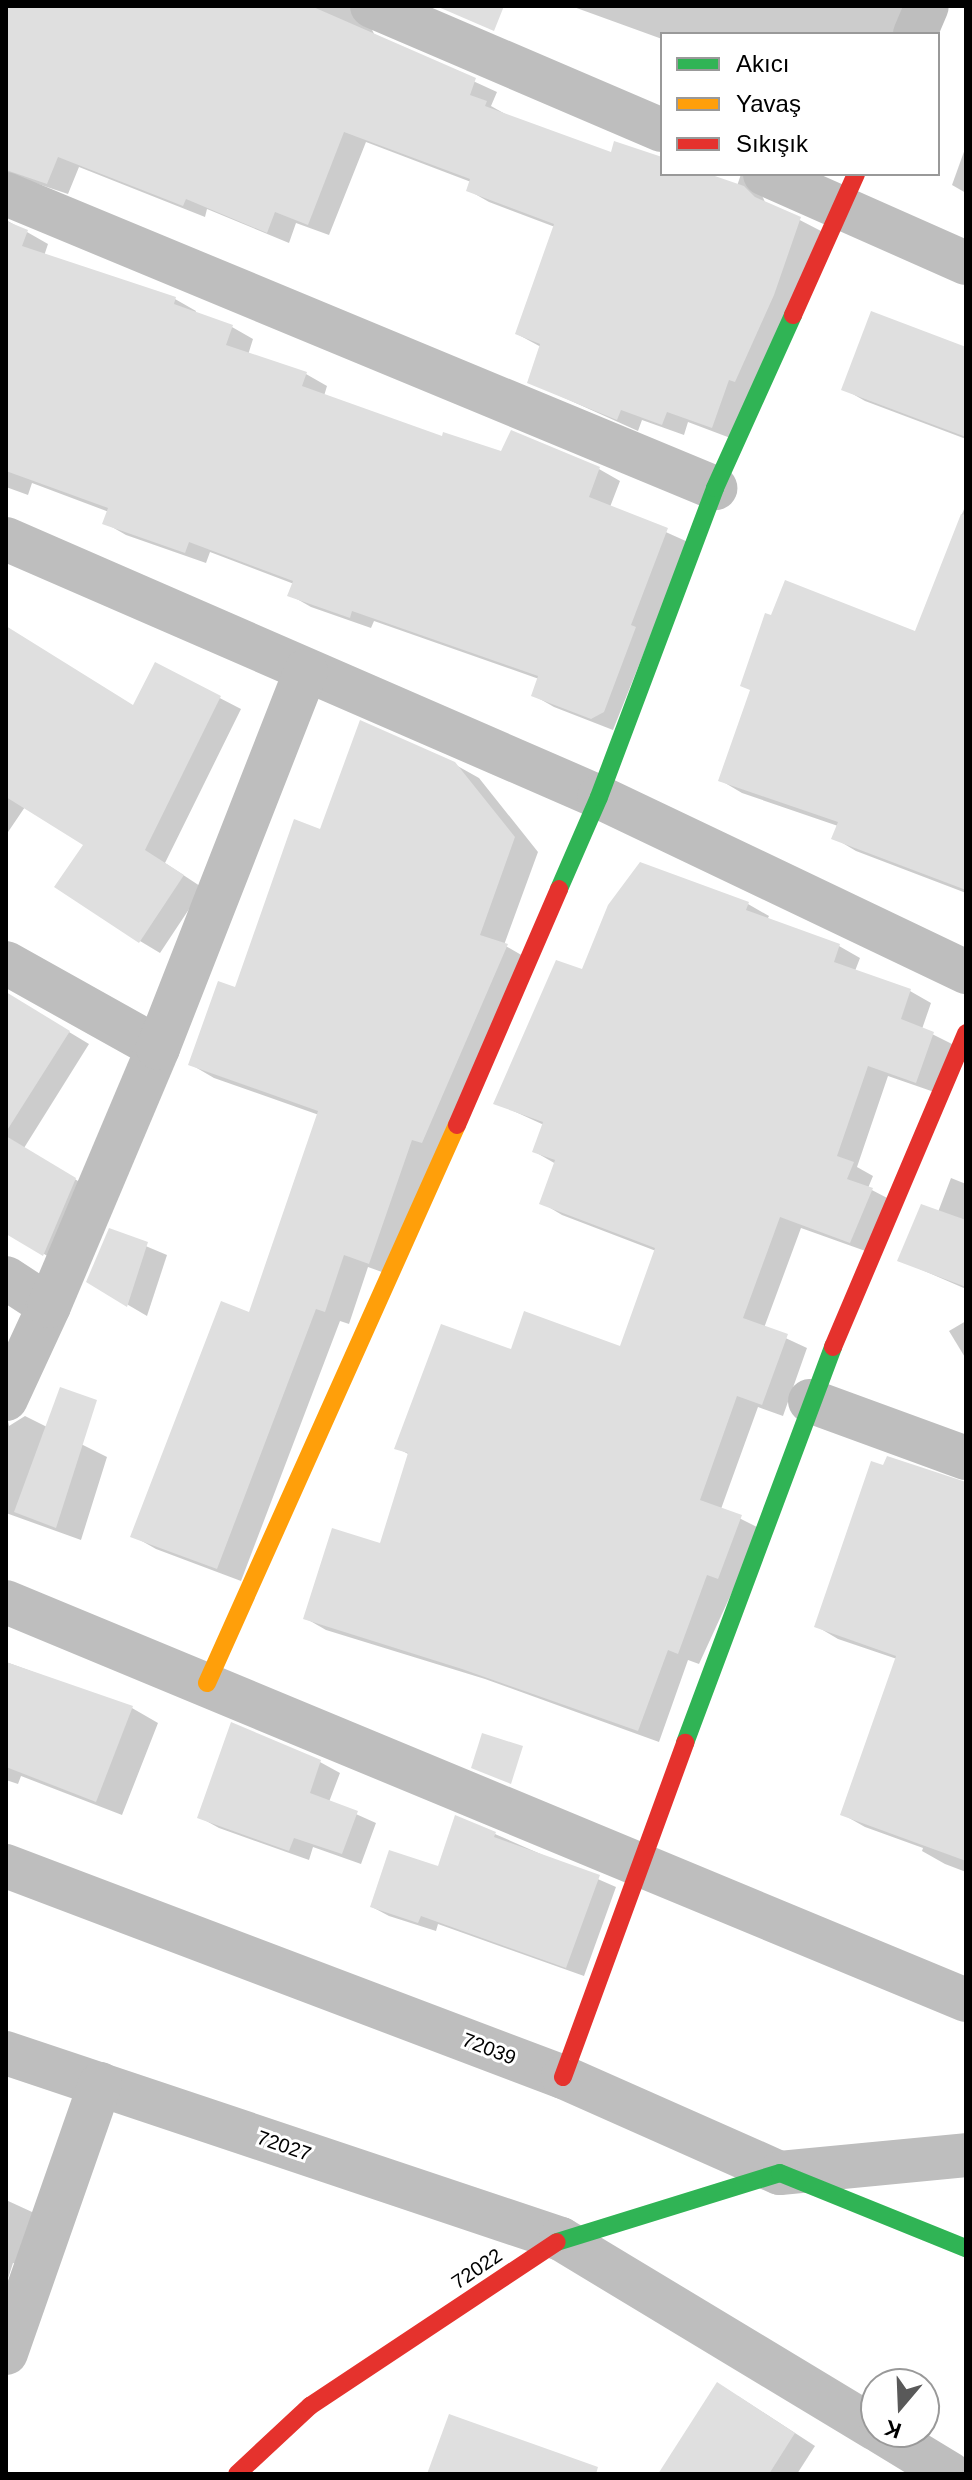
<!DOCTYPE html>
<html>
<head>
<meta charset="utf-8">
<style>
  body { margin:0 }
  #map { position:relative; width:972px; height:2480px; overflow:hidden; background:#fff; font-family:Helvetica,sans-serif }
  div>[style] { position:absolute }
  .shadow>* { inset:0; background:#0003 }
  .building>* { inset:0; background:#dfdfdf }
  .street>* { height:44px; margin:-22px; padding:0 22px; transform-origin:22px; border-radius:22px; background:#bebebe }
  .fast>* { height:18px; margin:-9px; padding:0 9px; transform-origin:9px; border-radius:9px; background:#30b455 }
  .slow>* { height:18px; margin:-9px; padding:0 9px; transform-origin:9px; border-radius:9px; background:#ff9f0a }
  .jam>* { height:18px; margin:-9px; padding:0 9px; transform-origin:9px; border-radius:9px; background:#e5322d }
  span { translate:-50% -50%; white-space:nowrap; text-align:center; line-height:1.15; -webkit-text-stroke:6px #fff; paint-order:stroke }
  .street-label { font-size:20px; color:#000 }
  .frame { position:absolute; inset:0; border:8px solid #000; pointer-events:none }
  .legend { position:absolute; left:660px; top:32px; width:280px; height:144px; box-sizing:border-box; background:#fff; border:2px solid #999; margin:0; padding:10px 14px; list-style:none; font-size:24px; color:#000 }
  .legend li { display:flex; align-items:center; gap:16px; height:40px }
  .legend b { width:40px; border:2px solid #999 }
  .north { position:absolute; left:860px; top:2368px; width:80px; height:80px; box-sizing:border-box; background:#fff; border:2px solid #999; border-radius:50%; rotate:199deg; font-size:22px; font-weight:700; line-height:32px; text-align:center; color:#000 }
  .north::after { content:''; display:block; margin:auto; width:28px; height:36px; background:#595959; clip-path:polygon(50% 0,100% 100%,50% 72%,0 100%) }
</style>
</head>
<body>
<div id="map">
  <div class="shadow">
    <i style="clip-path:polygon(6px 6px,372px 6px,368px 21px,375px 36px,497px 92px,491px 106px,507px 115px,612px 154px,662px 160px,662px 174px,703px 174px,737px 186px,741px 174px,752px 174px,765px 202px,821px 231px,733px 439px,688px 422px,684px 435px,642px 420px,638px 431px,529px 382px,541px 347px,517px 334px,555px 227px,489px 202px,468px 190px,471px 182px,366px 142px,329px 235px,296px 223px,289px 243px,207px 209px,205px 217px,79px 167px,68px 194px,26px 180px,6px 194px)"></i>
    <i style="clip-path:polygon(571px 6px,910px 6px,899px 34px,662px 34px,662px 39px)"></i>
    <i style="clip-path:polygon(966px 146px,966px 193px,952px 185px)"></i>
    <i style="clip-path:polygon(6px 220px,48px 244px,44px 256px,175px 299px,196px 311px,195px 314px,232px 327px,253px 339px,248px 355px,306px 374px,327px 386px,324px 396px,443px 439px,502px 454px,599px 469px,620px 481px,610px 507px,688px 542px,613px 730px,554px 707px,533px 695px,539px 679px,374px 621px,371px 628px,311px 607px,290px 595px,294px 584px,210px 552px,206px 563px,126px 535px,105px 523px,109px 512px,32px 483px,28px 495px,6px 487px)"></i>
    <i style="clip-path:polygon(966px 349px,966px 439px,865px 401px,844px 389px)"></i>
    <i style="clip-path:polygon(966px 504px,966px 893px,856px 851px,834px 838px,838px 826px,742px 793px,720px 780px,916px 633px)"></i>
    <i style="clip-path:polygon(6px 646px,134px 707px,156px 665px,241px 709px,165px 863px,203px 888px,160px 953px,140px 941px,86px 844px,25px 807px,6px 835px)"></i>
    <i style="clip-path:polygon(454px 764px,479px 778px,538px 852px,504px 945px,530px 960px,393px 1276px,368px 1267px,349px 1324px,340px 1321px,241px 1581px,156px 1549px,133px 1536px,251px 1314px,319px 1115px,214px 1078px,190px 1064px,236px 989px,321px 831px)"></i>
    <i style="clip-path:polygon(640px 864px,748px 904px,769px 916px,767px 920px,839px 946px,860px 958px,855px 971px,910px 991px,931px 1003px,922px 1029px,954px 1045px,937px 1093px,888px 1076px,857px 1167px,873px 1176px,868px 1188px,893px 1201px,871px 1253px,801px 1228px,764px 1328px,807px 1348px,783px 1416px,758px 1407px,721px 1509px,761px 1529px,699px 1664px,688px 1660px,659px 1742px,485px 1679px,326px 1630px,305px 1618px,381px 1546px,410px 1455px,397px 1448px,512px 1352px,621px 1349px,656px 1251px,562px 1215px,542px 1203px,556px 1164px,535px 1152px,544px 1125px,496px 1103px,583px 971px)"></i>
    <i style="clip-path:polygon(6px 994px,89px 1044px,24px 1148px,96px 1192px,64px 1266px,6px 1231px)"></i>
    <i style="clip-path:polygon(951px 1178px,966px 1184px,966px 1289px,899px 1260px,938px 1212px)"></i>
    <i style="clip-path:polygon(110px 1231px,167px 1255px,147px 1316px,89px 1282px)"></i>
    <i style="clip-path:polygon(966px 1321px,966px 1359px,949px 1331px)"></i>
    <i style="clip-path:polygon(6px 1409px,9px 1426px,25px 1416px,107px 1457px,81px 1540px,6px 1513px)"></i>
    <i style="clip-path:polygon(966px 1497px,966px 1872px,945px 1864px,922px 1851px,923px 1848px,865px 1827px,842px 1814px,897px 1659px,838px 1639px,816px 1626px)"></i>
    <i style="clip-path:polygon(6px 1662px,132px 1708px,158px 1723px,122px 1815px,21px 1776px,18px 1784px,6px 1780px)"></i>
    <i style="clip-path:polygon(320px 1762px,340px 1773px,329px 1802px,376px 1823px,361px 1864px,313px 1847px,309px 1860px,219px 1828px,199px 1817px)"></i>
    <i style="clip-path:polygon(495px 1834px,616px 1887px,584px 1976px,438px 1924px,436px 1931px,389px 1916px,372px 1907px)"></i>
    <i style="clip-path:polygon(6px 2200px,56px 2223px,39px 2272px,13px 2263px,6px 2285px)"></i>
    <i style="clip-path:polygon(738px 2396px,815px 2446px,797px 2474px,663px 2474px)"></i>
  </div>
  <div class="building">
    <i style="clip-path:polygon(6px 6px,311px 6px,476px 78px,470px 95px,487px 101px,485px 106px,611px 152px,614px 141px,662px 157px,662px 174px,709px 174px,744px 186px,755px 197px,801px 217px,774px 295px,735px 382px,729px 380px,712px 428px,667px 412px,662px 425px,621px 410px,617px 420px,527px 383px,540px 344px,515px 334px,554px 224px,466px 191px,470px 179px,344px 132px,308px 225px,275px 212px,267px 233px,186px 199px,183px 206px,58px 157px,47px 184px,6px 170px)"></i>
    <i style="clip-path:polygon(436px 6px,504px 6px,494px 31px)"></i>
    <i style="clip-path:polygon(6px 221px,28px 230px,22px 246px,176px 297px,174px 304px,233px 325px,226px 345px,307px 372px,302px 386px,442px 436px,443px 432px,501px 451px,511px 430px,600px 467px,589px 497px,668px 528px,631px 625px,636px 627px,604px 712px,591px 719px,531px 696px,538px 676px,352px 611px,350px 618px,287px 596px,293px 581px,189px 542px,185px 553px,102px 524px,108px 508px,6px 471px)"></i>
    <i style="clip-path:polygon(871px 311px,966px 347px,966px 437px,841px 390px)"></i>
    <i style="clip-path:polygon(961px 514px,966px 515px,966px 890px,831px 839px,838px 822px,718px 781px,750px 690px,740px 686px,765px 613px,771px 615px,785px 580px,915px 631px)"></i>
    <i style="clip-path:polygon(6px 626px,133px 705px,155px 662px,221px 696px,145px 850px,184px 875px,139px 943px,54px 887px,83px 845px,6px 797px)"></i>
    <i style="clip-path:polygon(360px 720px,455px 762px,515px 837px,480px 935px,508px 944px,422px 1143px,412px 1140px,369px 1264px,344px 1255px,325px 1312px,316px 1309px,217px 1569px,130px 1537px,221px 1301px,249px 1312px,318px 1111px,188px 1065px,218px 981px,235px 987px,294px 819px,320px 829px)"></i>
    <i style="clip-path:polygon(640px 862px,749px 902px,746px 910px,840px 944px,834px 962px,911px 989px,901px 1019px,934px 1032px,916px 1083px,868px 1066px,837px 1156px,854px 1162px,847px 1179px,873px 1188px,850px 1243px,780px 1217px,743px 1318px,788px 1334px,762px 1405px,737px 1396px,700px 1500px,742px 1515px,718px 1579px,707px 1575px,678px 1654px,668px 1650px,638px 1731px,462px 1669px,303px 1619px,332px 1528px,380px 1543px,408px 1453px,394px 1449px,441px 1324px,511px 1349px,524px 1311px,620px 1346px,655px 1248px,539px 1204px,555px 1160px,532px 1152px,543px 1122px,493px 1104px,556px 960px,582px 969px,608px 905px)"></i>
    <i style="clip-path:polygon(6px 992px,70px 1031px,6px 1132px)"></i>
    <i style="clip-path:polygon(6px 1136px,76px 1178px,43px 1256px,6px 1234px)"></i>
    <i style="clip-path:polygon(921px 1204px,966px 1220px,966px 1287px,897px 1261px)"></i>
    <i style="clip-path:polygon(109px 1228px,148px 1242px,127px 1307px,86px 1282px)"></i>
    <i style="clip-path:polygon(60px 1387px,97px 1400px,56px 1528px,14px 1512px)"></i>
    <i style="clip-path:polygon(887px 1456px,966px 1482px,966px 1861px,840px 1815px,896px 1656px,814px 1627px,871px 1461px,883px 1465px)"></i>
    <i style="clip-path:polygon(6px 1662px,133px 1706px,96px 1802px,6px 1767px)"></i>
    <i style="clip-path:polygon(231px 1722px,321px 1760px,310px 1793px,358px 1811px,342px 1854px,294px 1838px,289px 1851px,197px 1818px)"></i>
    <i style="clip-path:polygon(482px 1733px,523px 1746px,511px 1784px,471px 1768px)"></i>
    <i style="clip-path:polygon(455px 1815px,496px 1832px,494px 1837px,600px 1875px,566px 1968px,421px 1916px,418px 1923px,370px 1907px,389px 1850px,438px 1866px)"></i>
    <i style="clip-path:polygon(717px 2382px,795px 2433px,769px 2474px,658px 2474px)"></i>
    <i style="clip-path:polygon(449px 2414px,598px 2467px,596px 2474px,427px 2474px)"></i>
  </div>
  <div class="street">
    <i style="left:372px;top:6px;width:315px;rotate:23.2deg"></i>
    <i style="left:915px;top:34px;width:30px;rotate:-67deg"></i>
    <i style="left:765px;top:174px;width:220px;rotate:23.9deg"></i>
    <i style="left:6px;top:194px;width:768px;rotate:22.52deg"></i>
    <i style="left:6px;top:539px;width:647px;rotate:23.51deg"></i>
    <i style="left:599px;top:797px;width:407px;rotate:25.5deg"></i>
    <i style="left:6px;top:963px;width:174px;rotate:29.2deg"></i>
    <i style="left:6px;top:1278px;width:51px;rotate:33.1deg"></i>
    <i style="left:6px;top:1399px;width:102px;rotate:-65.2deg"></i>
    <i style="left:49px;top:1306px;width:280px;rotate:-67.1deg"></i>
    <i style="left:158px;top:1048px;width:405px;rotate:-68.6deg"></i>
    <i style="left:810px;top:1401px;width:166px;rotate:20.1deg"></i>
    <i style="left:6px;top:1602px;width:1039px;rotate:22.52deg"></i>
    <i style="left:6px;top:1866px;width:596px;rotate:20.75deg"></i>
    <i style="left:563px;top:2077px;width:237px;rotate:23.9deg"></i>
    <i style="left:780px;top:2173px;width:187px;rotate:-5.5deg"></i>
    <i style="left:6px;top:2053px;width:585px;rotate:18.53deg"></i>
    <i style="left:561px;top:2239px;width:368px;rotate:31.1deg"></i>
    <i style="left:6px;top:2353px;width:285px;rotate:-70.7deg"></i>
    <i style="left:881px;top:2432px;width:81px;rotate:31.3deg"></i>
  </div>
  <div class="fast">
    <i style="left:559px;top:889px;width:100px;rotate:-66.5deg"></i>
    <i style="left:599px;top:797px;width:330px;rotate:-69.4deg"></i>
    <i style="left:715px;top:488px;width:190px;rotate:-65.7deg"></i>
    <i style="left:685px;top:1743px;width:423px;rotate:-69.5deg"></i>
    <i style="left:557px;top:2242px;width:233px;rotate:-17.2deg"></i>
    <i style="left:780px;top:2173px;width:201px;rotate:22deg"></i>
  </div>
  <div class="slow">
    <i style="left:207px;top:1683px;width:611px;rotate:-65.87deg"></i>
  </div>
  <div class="jam">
    <i style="left:793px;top:315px;width:154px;rotate:-65.9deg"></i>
    <i style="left:457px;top:1125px;width:257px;rotate:-66.6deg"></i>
    <i style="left:833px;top:1347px;width:341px;rotate:-67deg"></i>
    <i style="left:563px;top:2077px;width:356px;rotate:-69.9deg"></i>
    <i style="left:237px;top:2474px;width:100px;rotate:-43deg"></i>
    <i style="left:310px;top:2406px;width:296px;rotate:-33.6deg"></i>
  </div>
  <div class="street-label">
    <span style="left:489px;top:2049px;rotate:21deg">72039</span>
    <span style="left:284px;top:2146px;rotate:19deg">72027</span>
    <span style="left:477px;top:2269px;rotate:-34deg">72022</span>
  </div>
  <div class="frame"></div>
  <ul class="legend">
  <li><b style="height:10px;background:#30b455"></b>Akıcı</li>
  <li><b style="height:10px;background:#ff9f0a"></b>Yavaş</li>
  <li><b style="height:10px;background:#e5322d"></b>Sıkışık</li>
  </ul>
  <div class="north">K</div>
</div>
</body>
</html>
